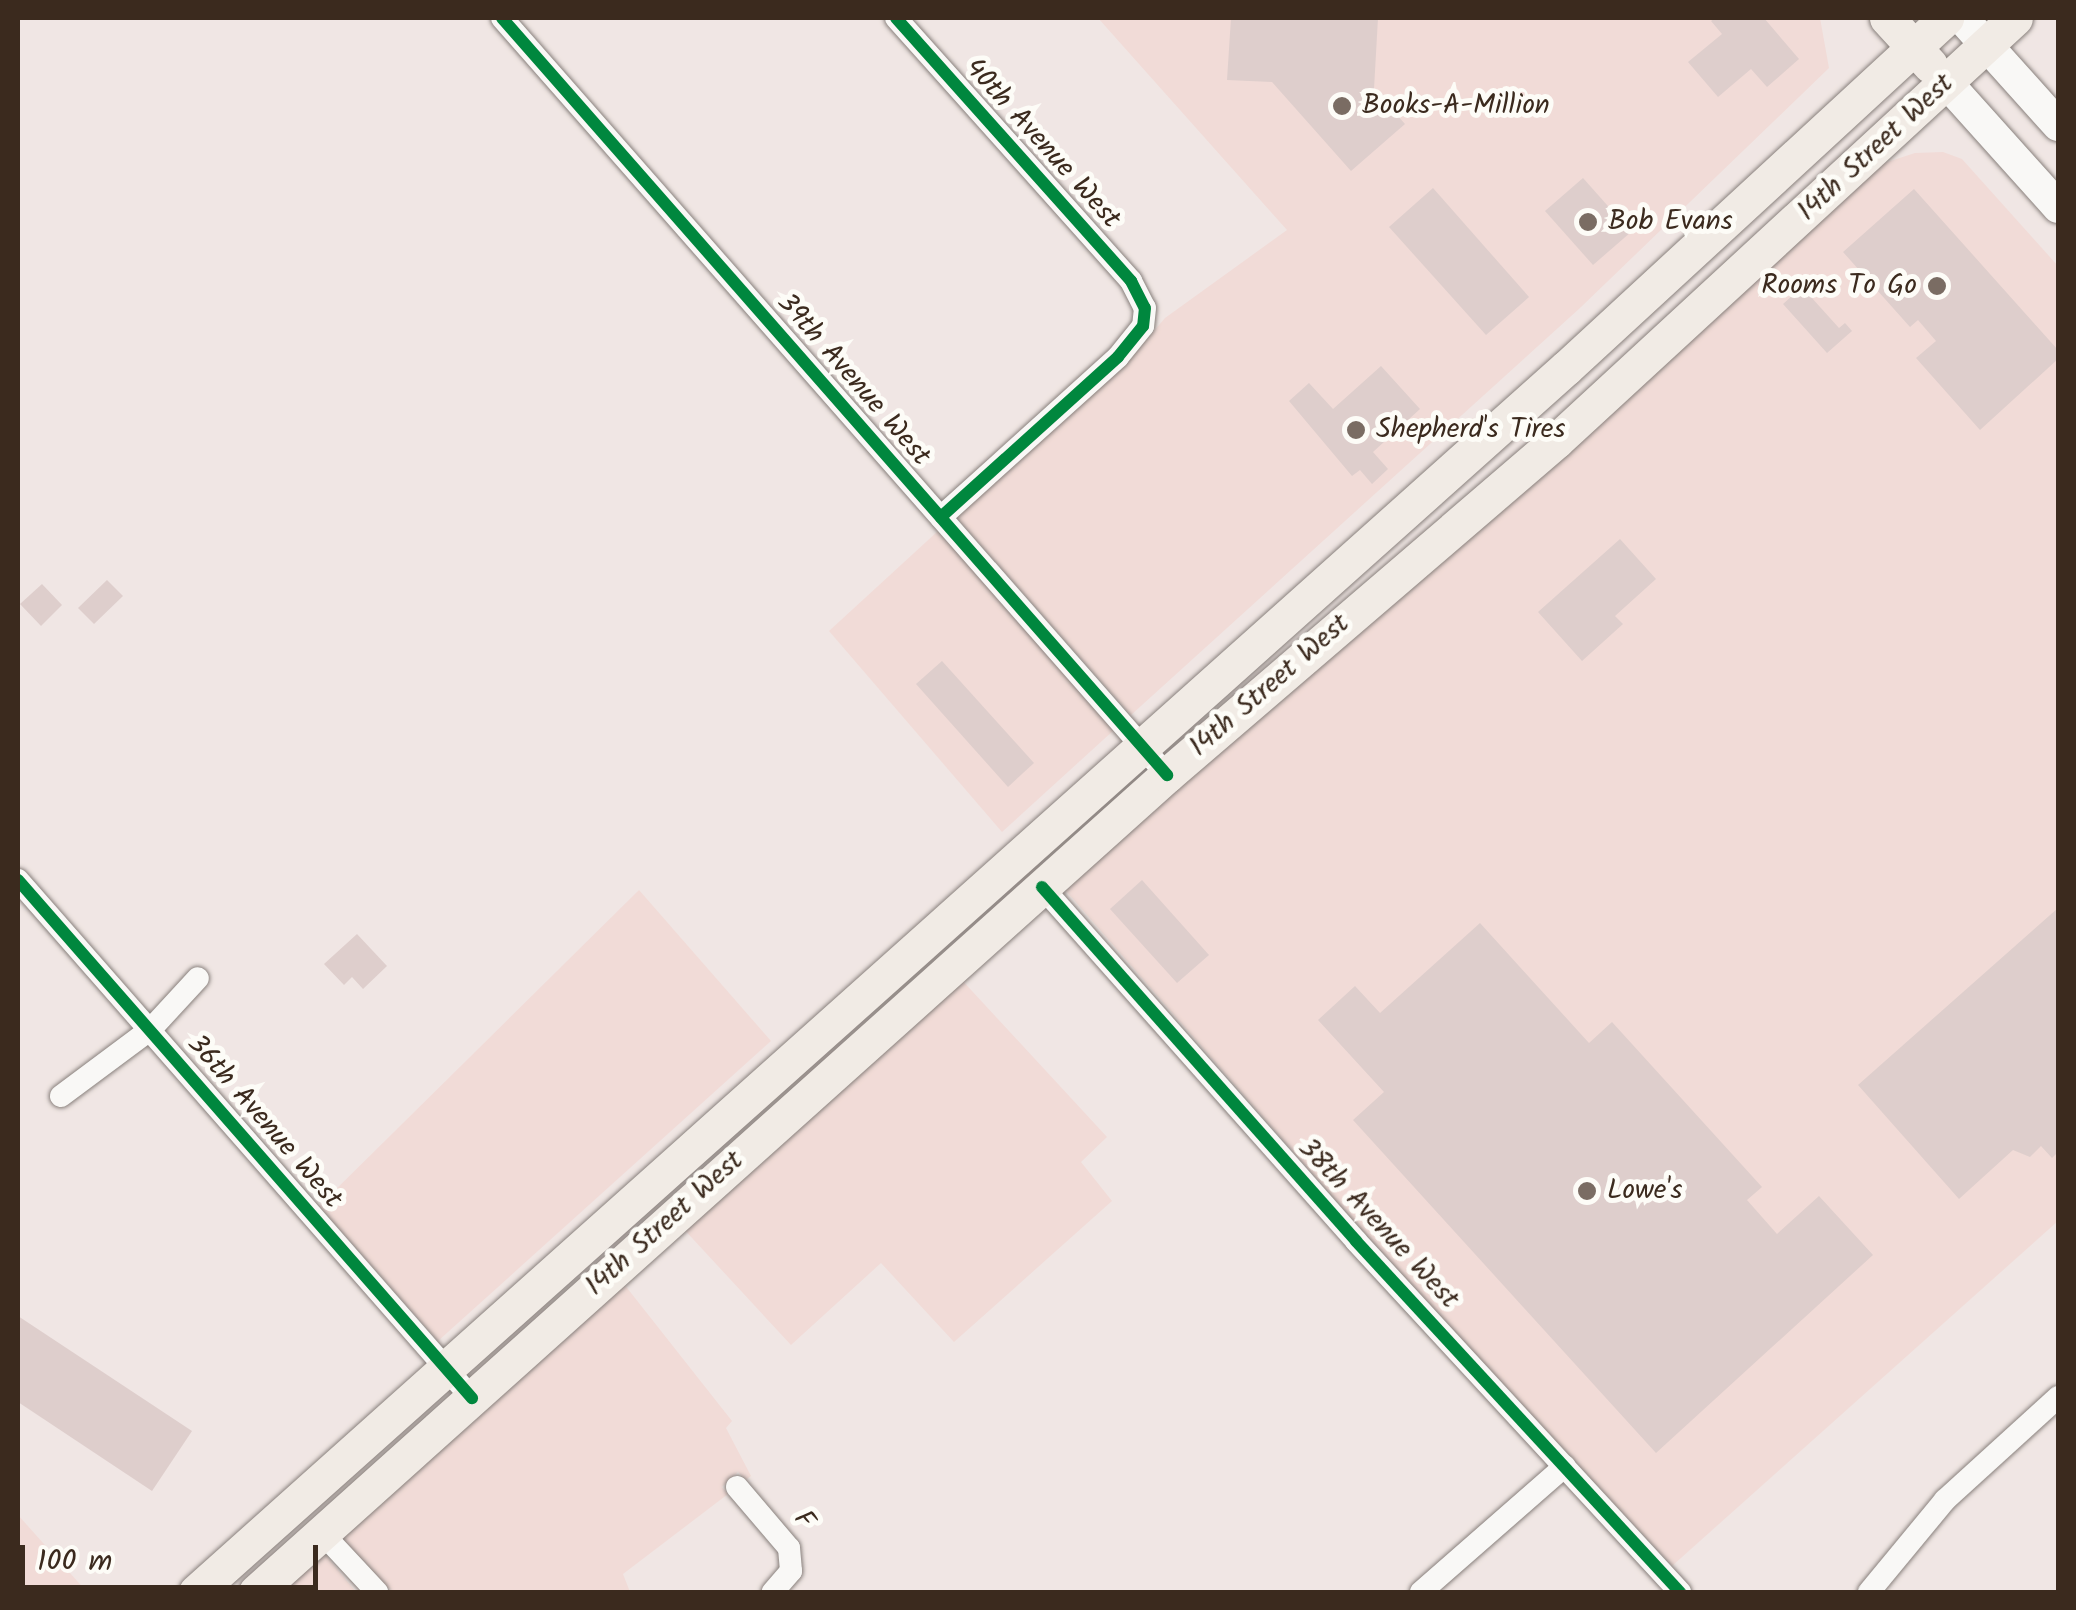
<!DOCTYPE html>
<html>
<head>
<meta charset="utf-8">
<style>
  body { margin:0 }
  #map { position:relative; width:2076px; height:1610px; overflow:hidden; background:#f0e6e4; font-family:Kalam,sans-serif }
  div>[style] { position:absolute }
  .built>* { inset:0; background:#f1dbd7 }
  .building>* { inset:0; background:#dececc }
  .roads { filter:drop-shadow(0 0 2px #88807c) drop-shadow(0 0 2px #88807c) }
  .minor>* { height:22px; margin:-11px; padding:0 11px; transform-origin:11px; border-radius:11px; background:#f9f8f6 }
  .secondary>* { height:32px; margin:-16px; padding:0 16px; transform-origin:16px; border-radius:16px; background:#f9f8f6 }
  .primary>* { height:35px; margin:-17.5px; padding:0 17.5px; transform-origin:17.5px; border-radius:17.5px; background:#f1ebe5 }
  .cycleway>* { height:12px; margin:-6px; padding:0 6px; transform-origin:6px; border-radius:6px; background:#00873e }
  .dots>* { width:28px; height:28px; translate:-50% -50%; box-sizing:border-box; border:5px solid #fdfcf7; border-radius:50% }
  span { translate:-50% -50%; white-space:nowrap; text-align:center; line-height:1.15; -webkit-text-stroke:10px #fdfcf7; paint-order:stroke }
  .poi-label { font-size:28px; color:#3b2a1e }
  .left { translate:0 -50%; text-align:left }
  .right { translate:-100% -50%; text-align:right }
  .street-label { font-size:28px; color:#3b2a1e }
  .frame { position:absolute; inset:0; border:20px solid #3b2a1e; pointer-events:none }
  .scale { position:absolute; left:20px; top:1545px; width:298px; height:45px; box-sizing:border-box; border:5px solid #3b2a1e; border-top:0; padding-left:12px; font-size:30px; line-height:35px; white-space:nowrap; color:#3b2a1e; -webkit-text-stroke:8px #fdfcf7; paint-order:stroke }
</style>
</head>
<body>
<div id="map">
  <div class="built">
    <i style="clip-path:polygon(1098px 18px,1820px 18px,1829px 68px,1580px 308px,1131px 715px,956px 517px,1125px 365px,1165px 318px,1287px 230px)"></i>
    <i style="clip-path:polygon(1943px 152px,1962px 159px,2058px 266px,2058px 1221px,1672px 1566px,1364px 1233px,1060px 884px,1875px 166px,1915px 153px)"></i>
    <i style="clip-path:polygon(938px 531px,1114px 730px,1002px 832px,829px 631px)"></i>
    <i style="clip-path:polygon(639px 890px,771px 1041px,438px 1341px,319px 1206px)"></i>
    <i style="clip-path:polygon(960px 978px,1107px 1137px,1081px 1162px,1112px 1201px,954px 1342px,881px 1263px,791px 1345px,680px 1225px)"></i>
    <i style="clip-path:polygon(620px 1279px,732px 1421px,726px 1428px,751px 1476px,746px 1480px,738px 1472px,722px 1487px,728px 1494px,623px 1574px,630px 1592px,394px 1592px,374px 1577px,337px 1533px)"></i>
    <i style="clip-path:polygon(18px 1515px,87px 1592px,18px 1592px)"></i>
    <i style="clip-path:polygon(320px 1548px,356px 1592px,271px 1592px)"></i>
  </div>
  <div class="building">
    <i style="clip-path:polygon(1231px 18px,1378px 18px,1374px 89px,1405px 124px,1351px 171px,1272px 82px,1227px 80px)"></i>
    <i style="clip-path:polygon(1715px 18px,1764px 18px,1799px 59px,1767px 87px,1751px 69px,1718px 97px,1688px 62px,1722px 34px,1711px 21px)"></i>
    <i style="clip-path:polygon(1583px 178px,1631px 232px,1593px 265px,1545px 211px)"></i>
    <i style="clip-path:polygon(1433px 188px,1529px 297px,1486px 335px,1389px 227px)"></i>
    <i style="clip-path:polygon(1914px 189px,2058px 350px,2058px 359px,1980px 430px,1916px 358px,1936px 341px,1918px 320px,1910px 327px,1843px 252px)"></i>
    <i style="clip-path:polygon(1802px 287px,1839px 328px,1845px 323px,1852px 331px,1827px 353px,1783px 304px)"></i>
    <i style="clip-path:polygon(1381px 366px,1420px 409px,1373px 452px,1388px 469px,1372px 484px,1360px 470px,1352px 476px,1289px 401px,1309px 383px,1333px 409px)"></i>
    <i style="clip-path:polygon(1620px 539px,1656px 579px,1615px 616px,1623px 624px,1582px 661px,1538px 612px)"></i>
    <i style="clip-path:polygon(107px 580px,123px 596px,94px 624px,78px 608px)"></i>
    <i style="clip-path:polygon(42px 584px,62px 605px,41px 626px,20px 604px)"></i>
    <i style="clip-path:polygon(942px 661px,1034px 763px,1008px 787px,916px 684px)"></i>
    <i style="clip-path:polygon(1142px 880px,1209px 955px,1177px 983px,1110px 909px)"></i>
    <i style="clip-path:polygon(2058px 908px,2058px 1152px,2052px 1158px,2041px 1146px,2030px 1157px,2013px 1150px,1959px 1199px,1858px 1085px)"></i>
    <i style="clip-path:polygon(1480px 923px,1589px 1043px,1612px 1022px,1762px 1187px,1747px 1200px,1777px 1234px,1819px 1196px,1873px 1255px,1656px 1453px,1353px 1120px,1384px 1092px,1318px 1020px,1355px 986px,1380px 1013px)"></i>
    <i style="clip-path:polygon(357px 934px,387px 966px,363px 989px,352px 977px,344px 985px,324px 964px)"></i>
    <i style="clip-path:polygon(18px 1316px,192px 1431px,152px 1491px,18px 1402px)"></i>
  </div>
  <div class="roads">
    <div class="minor">
      <i style="left:502px;top:18px;width:1008px;rotate:48.7deg"></i>
      <i style="left:896px;top:18px;width:353px;rotate:48.2deg"></i>
      <i style="left:1131px;top:281px;width:30px;rotate:63deg"></i>
      <i style="left:1145px;top:308px;width:18px;rotate:96deg"></i>
      <i style="left:1143px;top:326px;width:40px;rotate:129deg"></i>
      <i style="left:1118px;top:357px;width:239px;rotate:137.9deg"></i>
      <i style="left:18px;top:880px;width:689px;rotate:48.77deg"></i>
      <i style="left:1042px;top:887px;width:473px;rotate:48.4deg"></i>
      <i style="left:1356px;top:1241px;width:478px;rotate:47.3deg"></i>
      <i style="left:61px;top:1096px;width:112px;rotate:-36.7deg"></i>
      <i style="left:151px;top:1029px;width:69px;rotate:-47.3deg"></i>
      <i style="left:737px;top:1487px;width:80px;rotate:49.6deg"></i>
      <i style="left:789px;top:1548px;width:23px;rotate:85deg"></i>
      <i style="left:791px;top:1571px;width:28px;rotate:131deg"></i>
      <i style="left:322px;top:1533px;width:81px;rotate:47deg"></i>
      <i style="left:1421px;top:1592px;width:191px;rotate:-41.2deg"></i>
      <i style="left:1869px;top:1592px;width:119px;rotate:-50.4deg"></i>
      <i style="left:1945px;top:1500px;width:153px;rotate:-42.3deg"></i>
    </div>
    <div class="secondary">
      <i style="left:1962px;top:18px;width:144px;rotate:48.1deg"></i>
      <i style="left:1946px;top:82px;width:168px;rotate:48.1deg"></i>
    </div>
    <div class="primary">
      <i style="left:1887px;top:18px;width:64px;rotate:47.5deg"></i>
      <i style="left:196px;top:1592px;width:1837px;rotate:-41.78deg"></i>
      <i style="left:1566px;top:368px;width:517px;rotate:-42.65deg"></i>
      <i style="left:256px;top:1592px;width:1224px;rotate:-41.89deg"></i>
      <i style="left:1167px;top:775px;width:513px;rotate:-40.65deg"></i>
      <i style="left:1556px;top:441px;width:624px;rotate:-42.66deg"></i>
    </div>
  </div>
  <div class="cycleway">
    <i style="left:502px;top:18px;width:1008px;rotate:48.7deg"></i>
    <i style="left:896px;top:18px;width:353px;rotate:48.2deg"></i>
    <i style="left:1131px;top:281px;width:30px;rotate:63deg"></i>
    <i style="left:1145px;top:308px;width:18px;rotate:96deg"></i>
    <i style="left:1143px;top:326px;width:40px;rotate:129deg"></i>
    <i style="left:1118px;top:357px;width:239px;rotate:137.9deg"></i>
    <i style="left:18px;top:880px;width:689px;rotate:48.77deg"></i>
    <i style="left:1042px;top:887px;width:473px;rotate:48.4deg"></i>
    <i style="left:1356px;top:1241px;width:478px;rotate:47.3deg"></i>
  </div>
  <div class="dots">
    <i style="left:1342px;top:106px;background:#7a6c63"></i>
    <i style="left:1588px;top:222px;background:#7a6c63"></i>
    <i style="left:1937px;top:286px;background:#7a6c63"></i>
    <i style="left:1356px;top:430px;background:#7a6c63"></i>
    <i style="left:1587px;top:1191px;background:#7a6c63"></i>
  </div>
  <div class="poi-label">
    <span class="left" style="left:1362px;top:106px">Books-A-Million</span>
    <span class="left" style="left:1608px;top:222px">Bob Evans</span>
    <span class="right" style="left:1917px;top:286px">Rooms To Go</span>
    <span class="left" style="left:1376px;top:430px">Shepherd's Tires</span>
    <span class="left" style="left:1607px;top:1191px">Lowe's</span>
  </div>
  <div class="street-label">
    <span style="left:1042px;top:144px;rotate:48deg">40th Avenue West</span>
    <span style="left:1876px;top:148px;rotate:-43deg">14th Street West</span>
    <span style="left:853px;top:380px;rotate:49deg">39th Avenue West</span>
    <span style="left:1270px;top:686px;rotate:-41deg">14th Street West</span>
    <span style="left:264px;top:1122px;rotate:49deg">36th Avenue West</span>
    <span style="left:665px;top:1224px;rotate:-42deg">14th Street West</span>
    <span style="left:1378px;top:1224px;rotate:47deg">38th Avenue West</span>
    <span style="left:803px;top:1520px;rotate:54deg">F</span>
  </div>
  <div class="frame"></div>
  <div class="scale">100 m</div>
</div>
</body>
</html>
